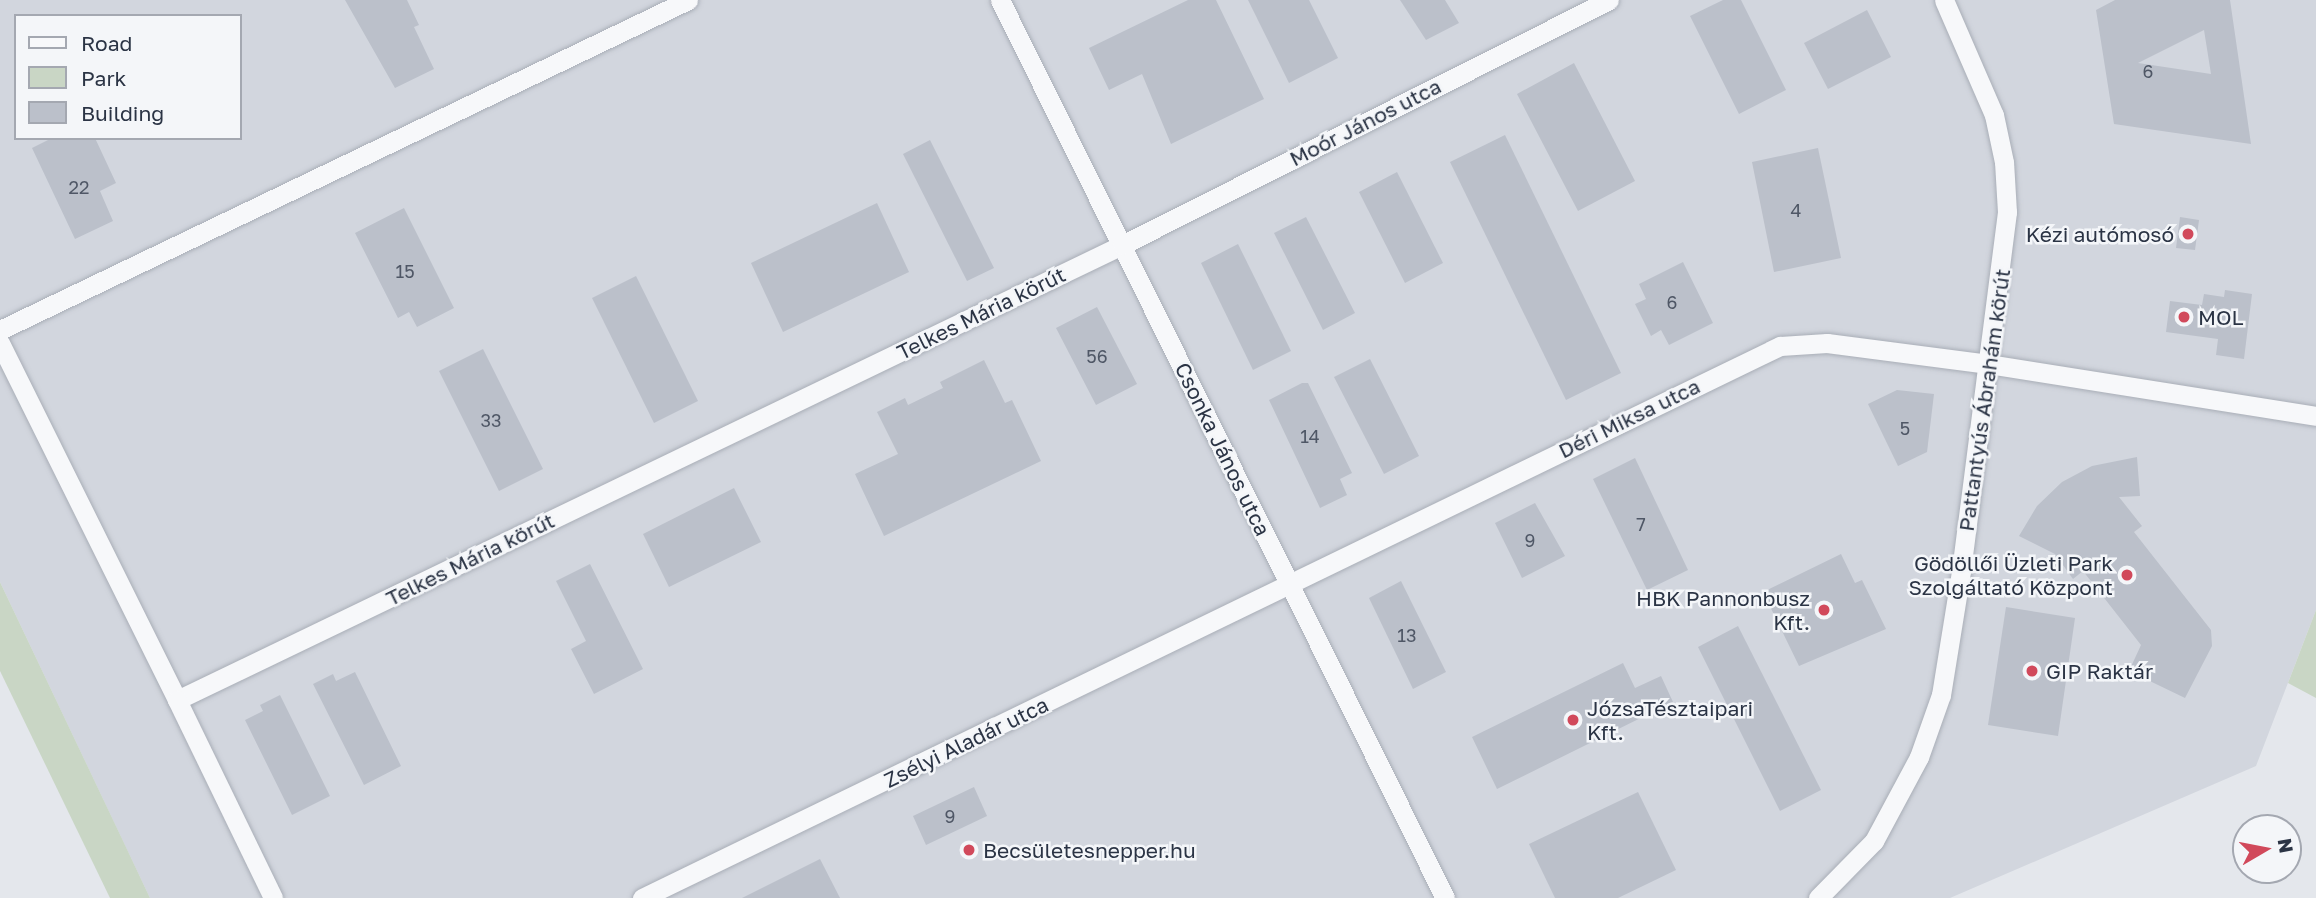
<!DOCTYPE html>
<html>
<head>
<meta charset="utf-8">
<style>
  body { margin:0 }
  #map { position:relative; width:2316px; height:898px; overflow:hidden; background:#e4e7ec; font-family:"Golos Text",sans-serif }
  div>[style] { position:absolute }
  .built>* { inset:0; background:#d2d6de }
  .green>* { inset:0; background:#c9d6c5 }
  .building>* { inset:0; background:#bbc0ca }
  .roads { filter:drop-shadow(0 0 2px #a9aeb7) drop-shadow(0 0 2px #a9aeb7) }
  .minor>* { height:19px; margin:-9.5px; padding:0 9.5px; transform-origin:9.5px; border-radius:9.5px; background:#f7f8fa }
  .dots>* { width:19px; height:19px; translate:-50% -50%; box-sizing:border-box; border:4px solid #f4f6f9; border-radius:50% }
  span { translate:-50% -50%; white-space:nowrap; text-align:center; line-height:1.15; -webkit-text-stroke:5px #f4f6f9; paint-order:stroke }
  .number-label { font-size:18px; color:#4f5766 }
  .number-label span { -webkit-text-stroke-width:0 }
  .street-label { font-size:21px; color:#2b3445 }
  .poi-label { font-size:21px; color:#2b3445 }
  .right { translate:-100% -50%; text-align:right }
  .left { translate:0 -50%; text-align:left }
  .legend { position:absolute; left:14px; top:14px; width:228px; height:126px; box-sizing:border-box; background:#f4f6f9; border:2px solid #a4a8b1; margin:0; padding:9px 12px; list-style:none; font-size:21px; color:#2b3445 }
  .legend li { display:flex; align-items:center; gap:14px; height:35px }
  .legend b { width:35px; border:2px solid #a4a8b1 }
  .north { position:absolute; left:2232px; top:814px; width:70px; height:70px; box-sizing:border-box; background:#f4f6f9; border:2px solid #a4a8b1; border-radius:50%; rotate:80deg; font-size:19px; font-weight:700; line-height:28px; text-align:center; color:#2b3445 }
  .north::after { content:''; display:block; margin:auto; width:24px; height:32px; background:#d1495b; clip-path:polygon(50% 0,100% 100%,50% 72%,0 100%) }
</style>
</head>
<body>
<div id="map">
  <div class="built">
    <i style="clip-path:polygon(evenodd,0 0,2316px 0,2316px 610px,2256px 766px,1950px 898px,150px 898px,0 582px,0 0,16px 16px,240px 16px,240px 138px,16px 138px,16px 16px)"></i>
  </div>
  <div class="green">
    <i style="clip-path:polygon(0 582px,125px 845px,150px 898px,110px 898px,0 671px)"></i>
    <i style="clip-path:polygon(2316px 610px,2316px 698px,2288px 683px)"></i>
  </div>
  <div class="building">
    <i style="clip-path:polygon(345px 0,407px 0,419px 25px,414px 27px,434px 69px,395px 88px)"></i>
    <i style="clip-path:polygon(1188px 0,1216px 0,1264px 99px,1171px 144px,1142px 74px,1109px 90px,1089px 48px)"></i>
    <i style="clip-path:polygon(1248px 0,1309px 0,1338px 58px,1289px 83px)"></i>
    <i style="clip-path:polygon(1400px 0,1445px 0,1459px 23px,1426px 40px)"></i>
    <i style="clip-path:polygon(1723px 0,1741px 0,1786px 90px,1739px 114px,1690px 16px)"></i>
    <i style="clip-path:polygon(evenodd,2115px 0,2230px 0,2251px 144px,2114px 124px,2096px 10px,2115px 0,2204px 30px,2211px 74px,2138px 63px,2204px 30px)"></i>
    <i style="clip-path:polygon(1867px 10px,1891px 57px,1828px 89px,1804px 43px)"></i>
    <i style="clip-path:polygon(1574px 63px,1635px 181px,1578px 211px,1517px 94px)"></i>
    <i style="clip-path:polygon(1505px 135px,1621px 373px,1566px 400px,1450px 162px)"></i>
    <i style="clip-path:polygon(52px 138px,95px 138px,116px 183px,100px 191px,113px 221px,75px 239px,32px 148px)"></i>
    <i style="clip-path:polygon(930px 140px,994px 268px,967px 281px,903px 154px)"></i>
    <i style="clip-path:polygon(1818px 148px,1841px 258px,1774px 272px,1752px 162px)"></i>
    <i style="clip-path:polygon(1397px 172px,1443px 263px,1405px 283px,1359px 192px)"></i>
    <i style="clip-path:polygon(877px 203px,909px 272px,783px 332px,751px 263px)"></i>
    <i style="clip-path:polygon(404px 208px,454px 308px,417px 327px,409px 312px,398px 318px,355px 233px)"></i>
    <i style="clip-path:polygon(1306px 217px,1355px 313px,1323px 330px,1274px 233px)"></i>
    <i style="clip-path:polygon(2180px 217px,2199px 220px,2195px 250px,2176px 248px)"></i>
    <i style="clip-path:polygon(1238px 244px,1291px 351px,1253px 370px,1201px 263px)"></i>
    <i style="clip-path:polygon(1683px 262px,1713px 323px,1669px 345px,1661px 330px,1651px 336px,1635px 304px,1646px 299px,1639px 284px)"></i>
    <i style="clip-path:polygon(636px 276px,698px 401px,654px 423px,592px 298px)"></i>
    <i style="clip-path:polygon(2225px 290px,2252px 294px,2244px 359px,2216px 355px,2218px 339px,2166px 332px,2170px 301px,2202px 305px,2204px 294px,2224px 297px)"></i>
    <i style="clip-path:polygon(1097px 307px,1137px 384px,1096px 405px,1056px 328px)"></i>
    <i style="clip-path:polygon(483px 349px,543px 469px,499px 491px,439px 371px)"></i>
    <i style="clip-path:polygon(1370px 359px,1419px 456px,1384px 474px,1334px 377px)"></i>
    <i style="clip-path:polygon(984px 360px,1005px 403px,1012px 400px,1041px 461px,884px 536px,855px 474px,898px 454px,877px 412px,905px 398px,908px 405px,943px 388px,940px 382px)"></i>
    <i style="clip-path:polygon(1302px 383px,1308px 383px,1352px 473px,1340px 479px,1347px 495px,1320px 508px,1269px 400px)"></i>
    <i style="clip-path:polygon(1897px 390px,1934px 394px,1927px 452px,1898px 466px,1868px 404px)"></i>
    <i style="clip-path:polygon(2137px 457px,2140px 496px,2119px 497px,2142px 526px,2134px 532px,2211px 630px,2212px 646px,2185px 698px,2129px 671px,2141px 645px,2083px 571px,2073px 579px,2055px 554px,2019px 536px,2037px 506px,2062px 482px,2092px 466px)"></i>
    <i style="clip-path:polygon(1635px 458px,1688px 570px,1647px 590px,1593px 479px)"></i>
    <i style="clip-path:polygon(734px 488px,761px 542px,669px 587px,643px 534px)"></i>
    <i style="clip-path:polygon(1535px 503px,1565px 556px,1522px 578px,1495px 523px)"></i>
    <i style="clip-path:polygon(1841px 554px,1855px 583px,1862px 580px,1886px 629px,1799px 666px,1763px 592px)"></i>
    <i style="clip-path:polygon(590px 564px,643px 669px,594px 694px,571px 649px,586px 641px,556px 581px)"></i>
    <i style="clip-path:polygon(1401px 581px,1446px 672px,1413px 689px,1369px 598px)"></i>
    <i style="clip-path:polygon(2006px 607px,2075px 618px,2058px 736px,1988px 725px)"></i>
    <i style="clip-path:polygon(1738px 626px,1821px 790px,1780px 811px,1698px 647px)"></i>
    <i style="clip-path:polygon(1623px 663px,1635px 688px,1661px 676px,1673px 702px,1497px 789px,1472px 737px)"></i>
    <i style="clip-path:polygon(355px 672px,401px 766px,364px 785px,313px 684px,333px 674px,336px 681px)"></i>
    <i style="clip-path:polygon(280px 695px,330px 796px,292px 815px,245px 720px,263px 711px,260px 705px)"></i>
    <i style="clip-path:polygon(974px 787px,987px 816px,926px 845px,913px 816px)"></i>
    <i style="clip-path:polygon(1638px 792px,1676px 870px,1618px 898px,1555px 898px,1529px 844px)"></i>
    <i style="clip-path:polygon(820px 859px,840px 898px,742px 898px)"></i>
  </div>
  <div class="roads">
    <div class="minor">
      <i style="left:1000px;top:0;width:1002px;rotate:63.64deg"></i>
      <i style="left:0;top:330px;width:763px;rotate:-25.62deg"></i>
      <i style="left:0;top:343px;width:398px;rotate:63.6deg"></i>
      <i style="left:177px;top:700px;width:1049px;rotate:-25.71deg"></i>
      <i style="left:1122px;top:245px;width:545px;rotate:-26.71deg"></i>
      <i style="left:177px;top:700px;width:220px;rotate:64.1deg"></i>
      <i style="left:642px;top:898px;width:1265px;rotate:-25.88deg"></i>
      <i style="left:1780px;top:346px;width:47px;rotate:-3.7deg"></i>
      <i style="left:1827px;top:343px;width:163px;rotate:7.4deg"></i>
      <i style="left:1989px;top:364px;width:331px;rotate:9deg"></i>
      <i style="left:1818px;top:898px;width:80px;rotate:-45.5deg"></i>
      <i style="left:1874px;top:841px;width:95px;rotate:-61.8deg"></i>
      <i style="left:1919px;top:757px;width:66px;rotate:-70.5deg"></i>
      <i style="left:1941px;top:695px;width:126px;rotate:-80.8deg"></i>
      <i style="left:1961px;top:571px;width:362px;rotate:-82.7deg"></i>
      <i style="left:2007px;top:212px;width:50px;rotate:-93.4deg"></i>
      <i style="left:2004px;top:162px;width:48px;rotate:-102deg"></i>
      <i style="left:1994px;top:115px;width:125px;rotate:-113.5deg"></i>
    </div>
  </div>
  <div class="dots">
    <i style="left:2188px;top:234px;background:#d1495b"></i>
    <i style="left:2184px;top:317px;background:#d1495b"></i>
    <i style="left:2127px;top:575px;background:#d1495b"></i>
    <i style="left:1824px;top:610px;background:#d1495b"></i>
    <i style="left:2032px;top:671px;background:#d1495b"></i>
    <i style="left:1573px;top:720px;background:#d1495b"></i>
    <i style="left:969px;top:850px;background:#d1495b"></i>
  </div>
  <div class="number-label">
    <span style="left:2148px;top:71px">6</span>
    <span style="left:79px;top:187px">22</span>
    <span style="left:1796px;top:210px">4</span>
    <span style="left:405px;top:271px">15</span>
    <span style="left:1672px;top:302px">6</span>
    <span style="left:1097px;top:356px">56</span>
    <span style="left:491px;top:420px">33</span>
    <span style="left:1905px;top:428px">5</span>
    <span style="left:1310px;top:436px">14</span>
    <span style="left:1641px;top:524px">7</span>
    <span style="left:1530px;top:540px">9</span>
    <span style="left:1407px;top:635px">13</span>
    <span style="left:950px;top:816px">9</span>
  </div>
  <div class="street-label">
    <span style="left:1365px;top:122px;rotate:-27deg">Moór János utca</span>
    <span style="left:981px;top:313px;rotate:-26deg">Telkes Mária körút</span>
    <span style="left:1984px;top:400px;rotate:-82deg">Pattantyús Ábrahám körút</span>
    <span style="left:1629px;top:418px;rotate:-26deg">Déri Miksa utca</span>
    <span style="left:1223px;top:449px;rotate:64deg">Csonka János utca</span>
    <span style="left:470px;top:559px;rotate:-26deg">Telkes Mária körút</span>
    <span style="left:966px;top:742px;rotate:-26deg">Zsélyi Aladár utca</span>
  </div>
  <div class="poi-label">
    <span class="right" style="left:2174px;top:234px">Kézi autómosó</span>
    <span class="left" style="left:2198px;top:317px">MOL</span>
    <span class="right" style="left:2113px;top:575px">Gödöllői Üzleti Park<br>Szolgáltató Központ</span>
    <span class="right" style="left:1810px;top:610px">HBK Pannonbusz<br>Kft.</span>
    <span class="left" style="left:2046px;top:671px">GIP Raktár</span>
    <span class="left" style="left:1587px;top:720px">JózsaTésztaipari<br>Kft.</span>
    <span class="left" style="left:983px;top:850px">Becsületesnepper.hu</span>
  </div>
  <ul class="legend">
  <li><b style="height:9px;background:#f7f8fa"></b>Road</li>
  <li><b style="height:19px;background:#c9d6c5"></b>Park</li>
  <li><b style="height:19px;background:#bbc0ca"></b>Building</li>
  </ul>
  <div class="north">N</div>
</div>
</body>
</html>
